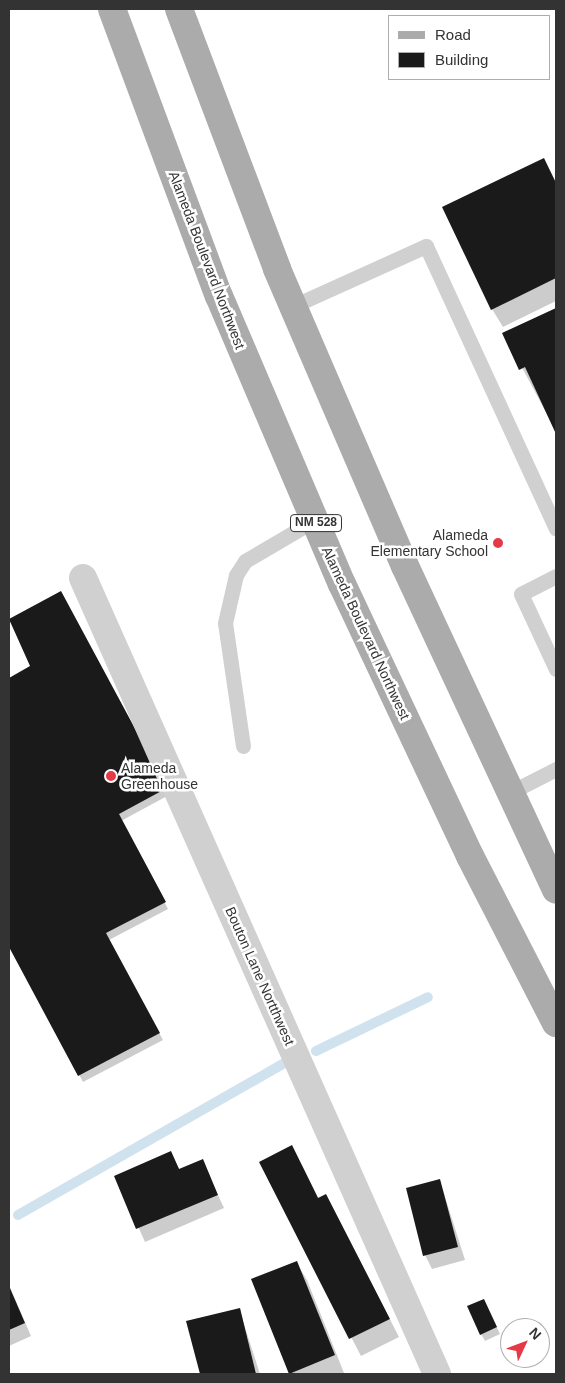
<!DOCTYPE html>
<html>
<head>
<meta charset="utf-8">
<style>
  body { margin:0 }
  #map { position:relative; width:565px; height:1383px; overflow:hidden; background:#fff; font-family:Arial,sans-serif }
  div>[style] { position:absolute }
  .shadow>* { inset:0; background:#0003 }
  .stream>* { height:10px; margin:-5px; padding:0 5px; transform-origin:5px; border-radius:5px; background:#cfe2ee }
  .building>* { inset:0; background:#1a1a1a }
  .lane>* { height:15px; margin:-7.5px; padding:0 7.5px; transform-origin:7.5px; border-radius:7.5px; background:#d0d0d0 }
  .street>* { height:28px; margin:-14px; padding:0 14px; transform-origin:14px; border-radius:14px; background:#d0d0d0 }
  .primary>* { height:28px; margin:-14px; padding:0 14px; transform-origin:14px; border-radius:14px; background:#ababab }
  .dots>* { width:14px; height:14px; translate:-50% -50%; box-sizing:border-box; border:2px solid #fff; border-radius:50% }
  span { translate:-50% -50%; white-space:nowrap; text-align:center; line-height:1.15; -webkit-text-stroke:5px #fff; paint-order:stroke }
  .shield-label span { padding:1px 4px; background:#fff; border:1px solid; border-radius:4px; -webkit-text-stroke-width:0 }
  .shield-label { font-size:12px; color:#333; font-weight:700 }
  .street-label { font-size:14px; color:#333 }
  .poi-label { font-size:14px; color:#333 }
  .right { translate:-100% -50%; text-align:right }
  .left { translate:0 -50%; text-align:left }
  .frame { position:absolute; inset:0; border:10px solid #333; pointer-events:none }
  .legend { position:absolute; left:388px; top:15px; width:162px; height:65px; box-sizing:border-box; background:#fff; border:1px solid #adadad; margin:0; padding:6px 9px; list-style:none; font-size:15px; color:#333 }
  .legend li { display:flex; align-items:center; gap:10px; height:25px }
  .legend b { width:25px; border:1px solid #adadad }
  .north { position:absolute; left:500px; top:1318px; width:50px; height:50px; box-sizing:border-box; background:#fff; border:1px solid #adadad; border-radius:50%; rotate:47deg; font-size:14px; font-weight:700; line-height:20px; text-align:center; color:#333 }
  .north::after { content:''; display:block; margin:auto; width:18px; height:22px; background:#e63946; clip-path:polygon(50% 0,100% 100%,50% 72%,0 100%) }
</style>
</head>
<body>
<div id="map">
  <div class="shadow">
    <i style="clip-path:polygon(544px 160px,556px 182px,556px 301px,503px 327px,492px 309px)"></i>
    <i style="clip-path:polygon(556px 310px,556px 431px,504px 334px)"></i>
    <i style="clip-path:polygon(61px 593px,169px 795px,121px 821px,168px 909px,109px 940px,163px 1040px,83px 1082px,9px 944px,9px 679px,32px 667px,9px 620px)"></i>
    <i style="clip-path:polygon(171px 1153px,180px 1170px,202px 1161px,224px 1208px,145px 1242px,116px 1177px)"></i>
    <i style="clip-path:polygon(260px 1163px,302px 1165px,319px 1199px,326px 1195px,399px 1337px,361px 1356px)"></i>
    <i style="clip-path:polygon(440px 1181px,465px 1260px,432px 1269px,425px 1255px)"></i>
    <i style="clip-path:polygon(296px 1262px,307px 1280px,344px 1373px,291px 1374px,253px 1280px)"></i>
    <i style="clip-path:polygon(9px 1285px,31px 1336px,9px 1346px)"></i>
    <i style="clip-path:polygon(487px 1307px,500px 1334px,485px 1341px,481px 1334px)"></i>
    <i style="clip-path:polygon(239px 1309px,260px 1374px,201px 1374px,188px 1321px)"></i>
  </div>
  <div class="stream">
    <i style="left:316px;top:1051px;width:124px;rotate:-25.7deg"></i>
    <i style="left:18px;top:1215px;width:306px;rotate:-29.7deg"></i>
  </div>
  <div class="building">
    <i style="clip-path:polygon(544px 158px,556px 183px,556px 278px,491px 310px,442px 207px)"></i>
    <i style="clip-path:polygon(556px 308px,556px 434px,525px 367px,519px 370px,502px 333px)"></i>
    <i style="clip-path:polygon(61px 591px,167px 788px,119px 814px,166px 902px,106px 933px,160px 1033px,78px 1076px,9px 947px,9px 678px,30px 666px,9px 619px)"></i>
    <i style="clip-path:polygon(292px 1145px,318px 1198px,326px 1194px,390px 1319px,349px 1339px,259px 1162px)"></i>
    <i style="clip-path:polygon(171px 1151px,179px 1169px,203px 1159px,218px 1195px,136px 1229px,114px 1176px)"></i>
    <i style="clip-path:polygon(440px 1179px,458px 1247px,423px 1256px,406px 1188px)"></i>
    <i style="clip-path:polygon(297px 1261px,335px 1355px,289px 1374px,251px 1279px)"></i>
    <i style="clip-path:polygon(9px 1286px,25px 1323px,9px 1330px)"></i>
    <i style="clip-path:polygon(484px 1299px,497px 1327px,480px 1335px,467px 1306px)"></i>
    <i style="clip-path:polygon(240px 1308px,256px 1374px,200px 1374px,186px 1321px)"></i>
  </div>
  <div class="lane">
    <i style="left:293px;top:306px;width:146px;rotate:-24.3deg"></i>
    <i style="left:426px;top:246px;width:311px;rotate:65.3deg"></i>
    <i style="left:556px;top:576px;width:39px;rotate:153deg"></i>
    <i style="left:521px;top:594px;width:83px;rotate:65deg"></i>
    <i style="left:243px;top:746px;width:124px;rotate:-98.3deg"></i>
    <i style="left:225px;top:623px;width:49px;rotate:-77.1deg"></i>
    <i style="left:236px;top:575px;width:17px;rotate:-57deg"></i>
    <i style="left:245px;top:561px;width:81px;rotate:-30.4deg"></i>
    <i style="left:509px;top:793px;width:53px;rotate:-27.1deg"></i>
  </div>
  <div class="street">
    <i style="left:83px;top:578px;width:871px;rotate:66.02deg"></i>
  </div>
  <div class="primary">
    <i style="left:112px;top:9px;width:306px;rotate:69.6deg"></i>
    <i style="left:219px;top:296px;width:313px;rotate:66.9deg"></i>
    <i style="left:342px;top:584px;width:301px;rotate:64.8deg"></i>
    <i style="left:470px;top:856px;width:188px;rotate:62.8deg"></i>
    <i style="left:179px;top:9px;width:278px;rotate:69.3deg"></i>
    <i style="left:277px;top:269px;width:323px;rotate:66.7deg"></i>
    <i style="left:405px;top:566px;width:357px;rotate:65deg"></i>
  </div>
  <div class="dots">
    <i style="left:498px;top:543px;background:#e63946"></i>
    <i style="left:111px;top:776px;background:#e63946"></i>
  </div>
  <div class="shield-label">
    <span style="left:316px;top:523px">NM 528</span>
  </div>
  <div class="street-label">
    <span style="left:207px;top:260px;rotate:69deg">Alameda Boulevard Northwest</span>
    <span style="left:366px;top:633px;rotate:65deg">Alameda Boulevard Northwest</span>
    <span style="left:260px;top:976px;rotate:66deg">Bouton Lane Nortthwest</span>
  </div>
  <div class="poi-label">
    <span class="right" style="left:488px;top:543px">Alameda<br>Elementary School</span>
    <span class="left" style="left:121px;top:776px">Alameda<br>Greenhouse</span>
  </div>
  <div class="frame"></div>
  <ul class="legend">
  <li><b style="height:6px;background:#ababab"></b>Road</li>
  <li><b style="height:14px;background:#1a1a1a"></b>Building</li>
  </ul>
  <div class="north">N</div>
</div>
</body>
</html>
